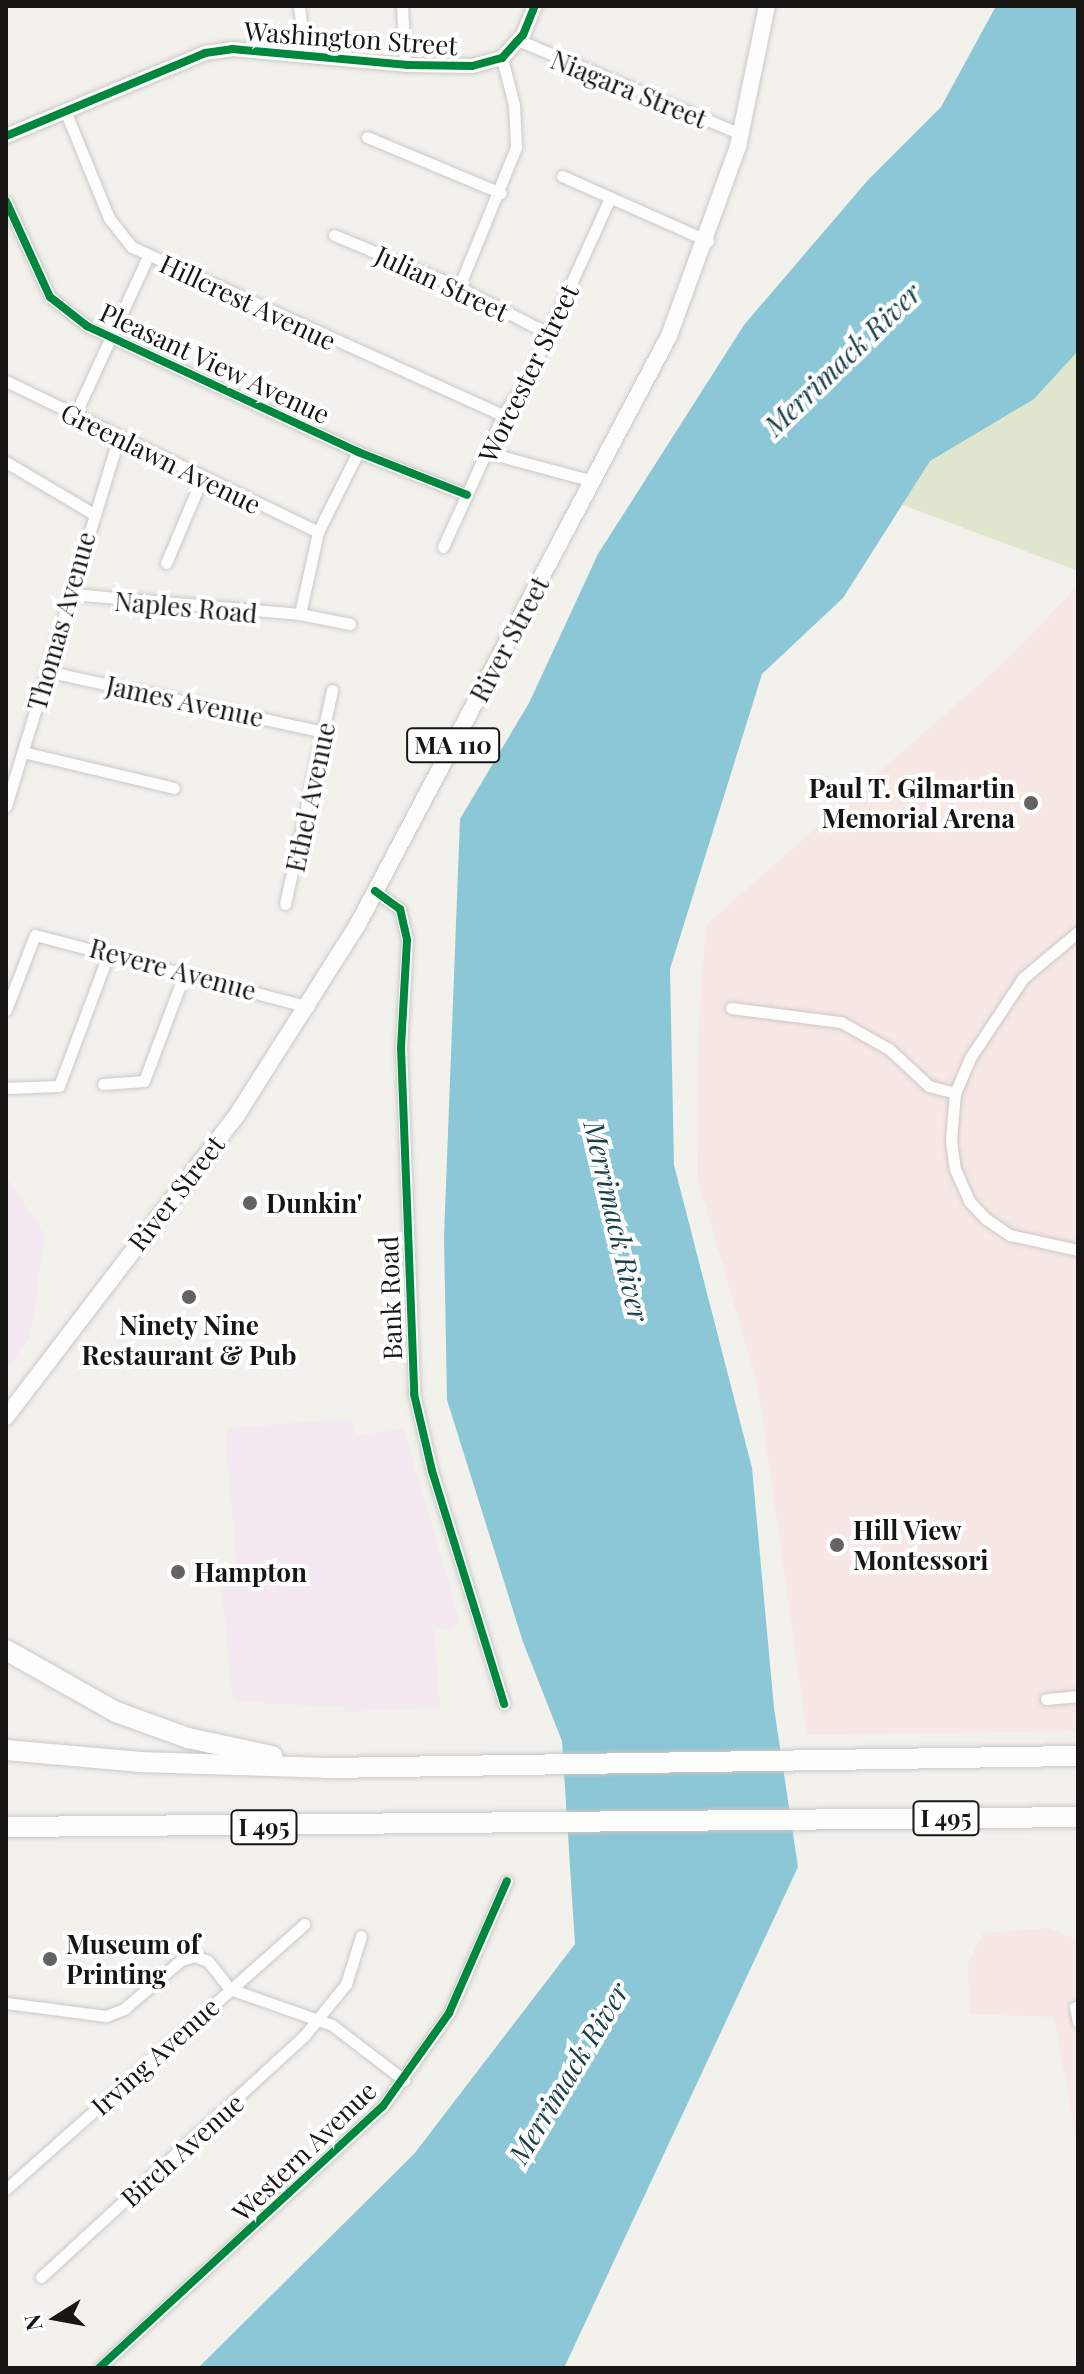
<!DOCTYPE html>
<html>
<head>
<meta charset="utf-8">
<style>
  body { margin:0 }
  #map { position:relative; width:1084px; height:2374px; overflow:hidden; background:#f3f1ec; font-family:"Playfair Display",serif }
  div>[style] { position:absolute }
  .commercial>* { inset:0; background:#f4e9f0 }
  .industrial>* { inset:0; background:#f8e8e5 }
  .green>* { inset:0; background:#e0e6ce }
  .water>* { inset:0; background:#8bc7d6 }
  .roads { filter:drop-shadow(0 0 2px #cac9c6) drop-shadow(0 0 2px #cac9c6) }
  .minor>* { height:11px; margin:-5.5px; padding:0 5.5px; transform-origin:5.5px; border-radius:5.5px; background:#fdfdfc }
  .tertiary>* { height:14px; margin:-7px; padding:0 7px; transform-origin:7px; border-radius:7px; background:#fdfdfc }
  .primary>* { height:16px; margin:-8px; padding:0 8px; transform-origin:8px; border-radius:8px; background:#fdfdfc }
  .motorway>* { height:20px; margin:-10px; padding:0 10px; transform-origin:10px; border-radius:10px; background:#fdfdfc }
  .cycleway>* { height:8px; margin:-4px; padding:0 4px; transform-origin:4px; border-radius:4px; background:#00873e }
  .dots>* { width:22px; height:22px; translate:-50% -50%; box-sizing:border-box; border:4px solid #fff; border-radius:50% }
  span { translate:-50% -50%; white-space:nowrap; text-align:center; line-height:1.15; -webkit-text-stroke:8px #fff; paint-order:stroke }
  .shield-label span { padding:2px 6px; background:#fff; border:2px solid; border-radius:6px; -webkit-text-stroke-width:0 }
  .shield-label { font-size:24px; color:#171613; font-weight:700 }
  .street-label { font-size:26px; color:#171613 }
  .poi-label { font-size:26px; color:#171613; font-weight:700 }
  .right { translate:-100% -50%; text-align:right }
  .left { translate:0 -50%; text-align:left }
  .water-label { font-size:28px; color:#18404b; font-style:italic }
  .frame { position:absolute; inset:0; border:8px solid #171613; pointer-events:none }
  .north { position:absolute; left:16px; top:2278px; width:80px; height:80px; -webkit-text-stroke:6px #fff; paint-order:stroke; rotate:259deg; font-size:22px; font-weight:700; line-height:32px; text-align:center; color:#171613 }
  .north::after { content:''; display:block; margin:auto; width:28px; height:36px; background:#171613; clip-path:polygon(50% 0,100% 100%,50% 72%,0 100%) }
</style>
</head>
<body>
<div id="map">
  <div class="commercial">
    <i style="clip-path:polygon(6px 1177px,45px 1235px,30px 1337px,6px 1370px)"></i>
    <i style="clip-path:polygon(352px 1419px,355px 1435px,404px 1429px,459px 1620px,453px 1629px,434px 1629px,440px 1708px,345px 1712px,344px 1707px,238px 1702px,232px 1694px,222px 1592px,236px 1559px,225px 1432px,234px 1427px)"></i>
  </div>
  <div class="industrial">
    <i style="clip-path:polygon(1078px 585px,1078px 1731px,807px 1735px,758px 1387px,697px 1177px,698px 1032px,706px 925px,1013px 654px)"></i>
    <i style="clip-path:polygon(1049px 1928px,1078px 1940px,1078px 2148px,1054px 2017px,969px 2014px,968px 1963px,983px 1933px)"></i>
  </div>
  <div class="green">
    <i style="clip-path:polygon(1078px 313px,1078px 571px,892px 501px,923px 451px)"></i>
  </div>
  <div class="water">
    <i style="clip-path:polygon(996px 6px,1078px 6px,1078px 351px,1034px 399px,930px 461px,843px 598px,762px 674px,670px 969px,674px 1165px,752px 1468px,774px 1708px,798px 1867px,564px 2368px,198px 2368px,414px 2154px,575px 1944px,562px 1741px,523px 1642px,447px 1400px,444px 1237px,460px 819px,529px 703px,598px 554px,744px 325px,868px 180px,941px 107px)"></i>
  </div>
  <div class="roads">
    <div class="minor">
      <i style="left:299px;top:6px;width:48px;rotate:82.9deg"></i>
      <i style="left:402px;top:6px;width:59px;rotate:87.1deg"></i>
      <i style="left:518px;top:40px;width:242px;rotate:22.9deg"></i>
      <i style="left:66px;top:113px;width:113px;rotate:67.7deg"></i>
      <i style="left:109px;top:218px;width:37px;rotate:52deg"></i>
      <i style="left:132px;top:247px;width:407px;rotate:24.4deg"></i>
      <i style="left:367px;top:137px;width:145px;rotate:22.7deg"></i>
      <i style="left:562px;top:176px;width:160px;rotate:24deg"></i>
      <i style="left:6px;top:201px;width:106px;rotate:65.4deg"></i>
      <i style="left:50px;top:297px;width:47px;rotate:38.1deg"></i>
      <i style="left:87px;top:326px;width:299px;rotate:24.9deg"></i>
      <i style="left:358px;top:452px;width:117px;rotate:21.5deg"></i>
      <i style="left:334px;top:235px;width:135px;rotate:22.6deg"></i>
      <i style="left:459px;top:287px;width:102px;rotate:27.6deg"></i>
      <i style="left:459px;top:287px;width:151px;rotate:-67.8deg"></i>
      <i style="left:516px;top:147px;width:42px;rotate:-92.7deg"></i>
      <i style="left:514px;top:105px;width:49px;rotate:-104.3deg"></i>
      <i style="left:6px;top:381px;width:347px;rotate:25.8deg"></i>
      <i style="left:75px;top:415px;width:175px;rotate:-65.3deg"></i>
      <i style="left:489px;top:453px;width:108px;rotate:15.1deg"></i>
      <i style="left:6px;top:462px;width:100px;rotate:30.7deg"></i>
      <i style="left:443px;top:547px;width:145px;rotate:-65.6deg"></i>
      <i style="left:503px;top:415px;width:45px;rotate:-56deg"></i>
      <i style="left:528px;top:378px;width:198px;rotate:-65.5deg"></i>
      <i style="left:166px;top:563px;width:92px;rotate:-67deg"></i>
      <i style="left:72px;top:594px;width:229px;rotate:5deg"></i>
      <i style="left:300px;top:614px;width:51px;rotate:11.3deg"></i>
      <i style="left:300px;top:614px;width:84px;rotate:-77.6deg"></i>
      <i style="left:318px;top:532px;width:89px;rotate:-63.4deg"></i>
      <i style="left:46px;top:671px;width:285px;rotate:12.4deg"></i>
      <i style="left:23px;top:752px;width:155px;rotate:13.4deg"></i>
      <i style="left:6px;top:806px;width:386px;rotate:-73deg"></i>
      <i style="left:375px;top:891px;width:31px;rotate:36deg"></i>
      <i style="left:400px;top:909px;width:32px;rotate:77deg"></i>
      <i style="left:407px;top:940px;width:108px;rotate:93.2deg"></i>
      <i style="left:401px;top:1048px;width:346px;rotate:87.8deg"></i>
      <i style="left:414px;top:1394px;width:79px;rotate:76.8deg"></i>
      <i style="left:432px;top:1471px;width:244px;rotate:72.8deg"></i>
      <i style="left:285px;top:904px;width:219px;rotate:-77.6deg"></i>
      <i style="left:1078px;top:932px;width:72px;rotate:140.1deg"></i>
      <i style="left:1023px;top:978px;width:96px;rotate:123.5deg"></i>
      <i style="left:970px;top:1058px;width:38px;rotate:113deg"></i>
      <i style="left:955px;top:1093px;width:48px;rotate:94.8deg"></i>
      <i style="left:951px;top:1141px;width:28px;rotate:82deg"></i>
      <i style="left:955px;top:1169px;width:35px;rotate:66deg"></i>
      <i style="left:969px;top:1201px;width:25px;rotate:47deg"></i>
      <i style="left:986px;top:1219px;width:29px;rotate:34deg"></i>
      <i style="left:1010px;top:1235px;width:70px;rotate:12.4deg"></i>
      <i style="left:731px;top:1008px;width:111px;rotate:7.3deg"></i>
      <i style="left:841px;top:1022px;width:55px;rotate:29.4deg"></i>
      <i style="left:889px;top:1049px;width:54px;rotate:42.8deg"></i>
      <i style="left:929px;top:1086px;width:27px;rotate:15deg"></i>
      <i style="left:6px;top:1010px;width:80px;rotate:-68.9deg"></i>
      <i style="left:35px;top:935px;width:283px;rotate:14.7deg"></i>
      <i style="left:103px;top:1084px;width:41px;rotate:-4.2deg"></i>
      <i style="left:144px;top:1081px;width:116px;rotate:-69.4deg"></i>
      <i style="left:6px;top:1088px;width:53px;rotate:-2.2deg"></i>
      <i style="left:59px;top:1086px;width:143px;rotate:-69.5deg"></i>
      <i style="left:1046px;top:1699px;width:32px;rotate:-5deg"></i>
      <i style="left:6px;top:2003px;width:101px;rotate:7.4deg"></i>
      <i style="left:106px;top:2016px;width:19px;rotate:-21deg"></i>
      <i style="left:124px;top:2009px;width:75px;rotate:-40.7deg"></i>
      <i style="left:181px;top:1960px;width:15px;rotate:-16deg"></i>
      <i style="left:195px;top:1956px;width:14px;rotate:21deg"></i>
      <i style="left:208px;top:1961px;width:36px;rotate:52deg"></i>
      <i style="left:230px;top:1989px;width:108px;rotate:19.4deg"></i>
      <i style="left:332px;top:2025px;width:91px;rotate:37.4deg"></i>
      <i style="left:1075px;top:2007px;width:15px;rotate:79deg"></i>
      <i style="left:6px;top:2189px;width:399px;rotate:-41.6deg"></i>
      <i style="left:41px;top:2277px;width:357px;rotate:-42.5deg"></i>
      <i style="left:304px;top:2036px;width:67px;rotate:-51.1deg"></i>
      <i style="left:346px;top:1984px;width:50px;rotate:-72.6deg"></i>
      <i style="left:99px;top:2368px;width:386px;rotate:-42.7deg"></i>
      <i style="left:383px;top:2106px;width:114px;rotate:-54.6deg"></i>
      <i style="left:449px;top:2013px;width:144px;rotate:-66.3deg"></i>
    </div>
    <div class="tertiary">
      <i style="left:6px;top:136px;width:216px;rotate:-22.6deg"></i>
      <i style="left:205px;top:53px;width:27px;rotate:-8deg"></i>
      <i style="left:232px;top:49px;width:177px;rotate:5.2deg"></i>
      <i style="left:408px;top:65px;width:64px;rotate:0.9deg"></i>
      <i style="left:472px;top:66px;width:31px;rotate:-15deg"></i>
      <i style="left:502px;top:58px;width:31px;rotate:-48deg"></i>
      <i style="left:523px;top:35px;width:31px;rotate:-68deg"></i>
    </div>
    <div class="primary">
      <i style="left:6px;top:1417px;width:377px;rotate:-52.6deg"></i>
      <i style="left:235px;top:1118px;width:230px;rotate:-57.6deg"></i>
      <i style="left:358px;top:924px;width:665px;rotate:-62.13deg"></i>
      <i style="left:669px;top:336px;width:202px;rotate:-70deg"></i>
      <i style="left:738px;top:146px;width:143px;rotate:-78.3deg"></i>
    </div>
    <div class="motorway">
      <i style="left:6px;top:1650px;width:126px;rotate:29.4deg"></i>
      <i style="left:116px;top:1712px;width:77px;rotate:19.9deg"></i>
      <i style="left:188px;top:1738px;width:86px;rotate:12.1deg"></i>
      <i style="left:6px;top:1750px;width:135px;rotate:5.1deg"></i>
      <i style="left:140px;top:1762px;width:187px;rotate:1.8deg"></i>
      <i style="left:327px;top:1768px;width:751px;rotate:-0.92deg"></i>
      <i style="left:6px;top:1827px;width:1072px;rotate:-0.53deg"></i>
    </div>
  </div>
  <div class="cycleway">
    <i style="left:6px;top:136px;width:216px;rotate:-22.6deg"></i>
    <i style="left:205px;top:53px;width:27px;rotate:-8deg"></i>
    <i style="left:232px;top:49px;width:177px;rotate:5.2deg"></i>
    <i style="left:408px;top:65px;width:64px;rotate:0.9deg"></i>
    <i style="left:472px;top:66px;width:31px;rotate:-15deg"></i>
    <i style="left:502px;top:58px;width:31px;rotate:-48deg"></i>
    <i style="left:523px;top:35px;width:31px;rotate:-68deg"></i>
    <i style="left:6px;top:201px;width:106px;rotate:65.4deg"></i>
    <i style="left:50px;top:297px;width:47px;rotate:38.1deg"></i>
    <i style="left:87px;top:326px;width:299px;rotate:24.9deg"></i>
    <i style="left:358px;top:452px;width:117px;rotate:21.5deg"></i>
    <i style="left:375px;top:891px;width:31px;rotate:36deg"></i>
    <i style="left:400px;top:909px;width:32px;rotate:77deg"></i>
    <i style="left:407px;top:940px;width:108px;rotate:93.2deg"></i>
    <i style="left:401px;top:1048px;width:346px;rotate:87.8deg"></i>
    <i style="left:414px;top:1394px;width:79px;rotate:76.8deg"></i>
    <i style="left:432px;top:1471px;width:244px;rotate:72.8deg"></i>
    <i style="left:99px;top:2368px;width:386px;rotate:-42.7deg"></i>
    <i style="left:383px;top:2106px;width:114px;rotate:-54.6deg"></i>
    <i style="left:449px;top:2013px;width:144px;rotate:-66.3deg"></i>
  </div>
  <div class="dots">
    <i style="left:1031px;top:803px;background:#64635f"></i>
    <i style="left:250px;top:1203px;background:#64635f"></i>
    <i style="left:189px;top:1297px;background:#64635f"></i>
    <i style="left:837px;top:1545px;background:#64635f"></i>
    <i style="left:178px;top:1572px;background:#64635f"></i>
    <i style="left:50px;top:1959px;background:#64635f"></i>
  </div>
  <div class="shield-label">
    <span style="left:453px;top:745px">MA 110</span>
    <span style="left:946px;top:1818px">I 495</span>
    <span style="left:264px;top:1827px">I 495</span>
  </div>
  <div class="street-label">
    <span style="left:351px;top:38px;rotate:4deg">Washington Street</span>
    <span style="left:629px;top:89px;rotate:22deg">Niagara Street</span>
    <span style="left:442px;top:283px;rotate:25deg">Julian Street</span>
    <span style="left:248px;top:302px;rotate:25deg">Hillcrest Avenue</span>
    <span style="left:215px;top:363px;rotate:25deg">Pleasant View Avenue</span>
    <span style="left:528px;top:373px;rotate:-64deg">Worcester Street</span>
    <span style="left:161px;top:458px;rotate:26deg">Greenlawn Avenue</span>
    <span style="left:186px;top:607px;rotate:5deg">Naples Road</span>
    <span style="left:61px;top:621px;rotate:-74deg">Thomas Avenue</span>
    <span style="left:509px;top:639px;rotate:-62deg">River Street</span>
    <span style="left:185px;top:701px;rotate:12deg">James Avenue</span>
    <span style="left:310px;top:797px;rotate:-78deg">Ethel Avenue</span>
    <span style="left:173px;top:969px;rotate:15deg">Revere Avenue</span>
    <span style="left:176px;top:1193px;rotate:-52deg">River Street</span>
    <span style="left:390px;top:1298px;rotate:-92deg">Bank Road</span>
    <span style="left:155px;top:2056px;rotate:-42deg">Irving Avenue</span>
    <span style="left:182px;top:2150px;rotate:-42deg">Birch Avenue</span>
    <span style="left:304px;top:2151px;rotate:-44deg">Western Avenue</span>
  </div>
  <div class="poi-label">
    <span class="right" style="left:1015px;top:803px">Paul T. Gilmartin<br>Memorial Arena</span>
    <span class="left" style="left:266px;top:1203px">Dunkin'</span>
    <span style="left:189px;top:1340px">Ninety Nine<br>Restaurant &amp; Pub</span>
    <span class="left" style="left:853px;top:1545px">Hill View<br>Montessori</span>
    <span class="left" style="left:194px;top:1572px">Hampton</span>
    <span class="left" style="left:66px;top:1959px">Museum of<br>Printing</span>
  </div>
  <div class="water-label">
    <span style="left:842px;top:359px;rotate:-44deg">Merrimack River</span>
    <span style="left:617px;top:1221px;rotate:77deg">Merrimack River</span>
    <span style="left:568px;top:2073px;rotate:-59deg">Merrimack River</span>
  </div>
  <div class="frame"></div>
  <div class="north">N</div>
</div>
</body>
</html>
